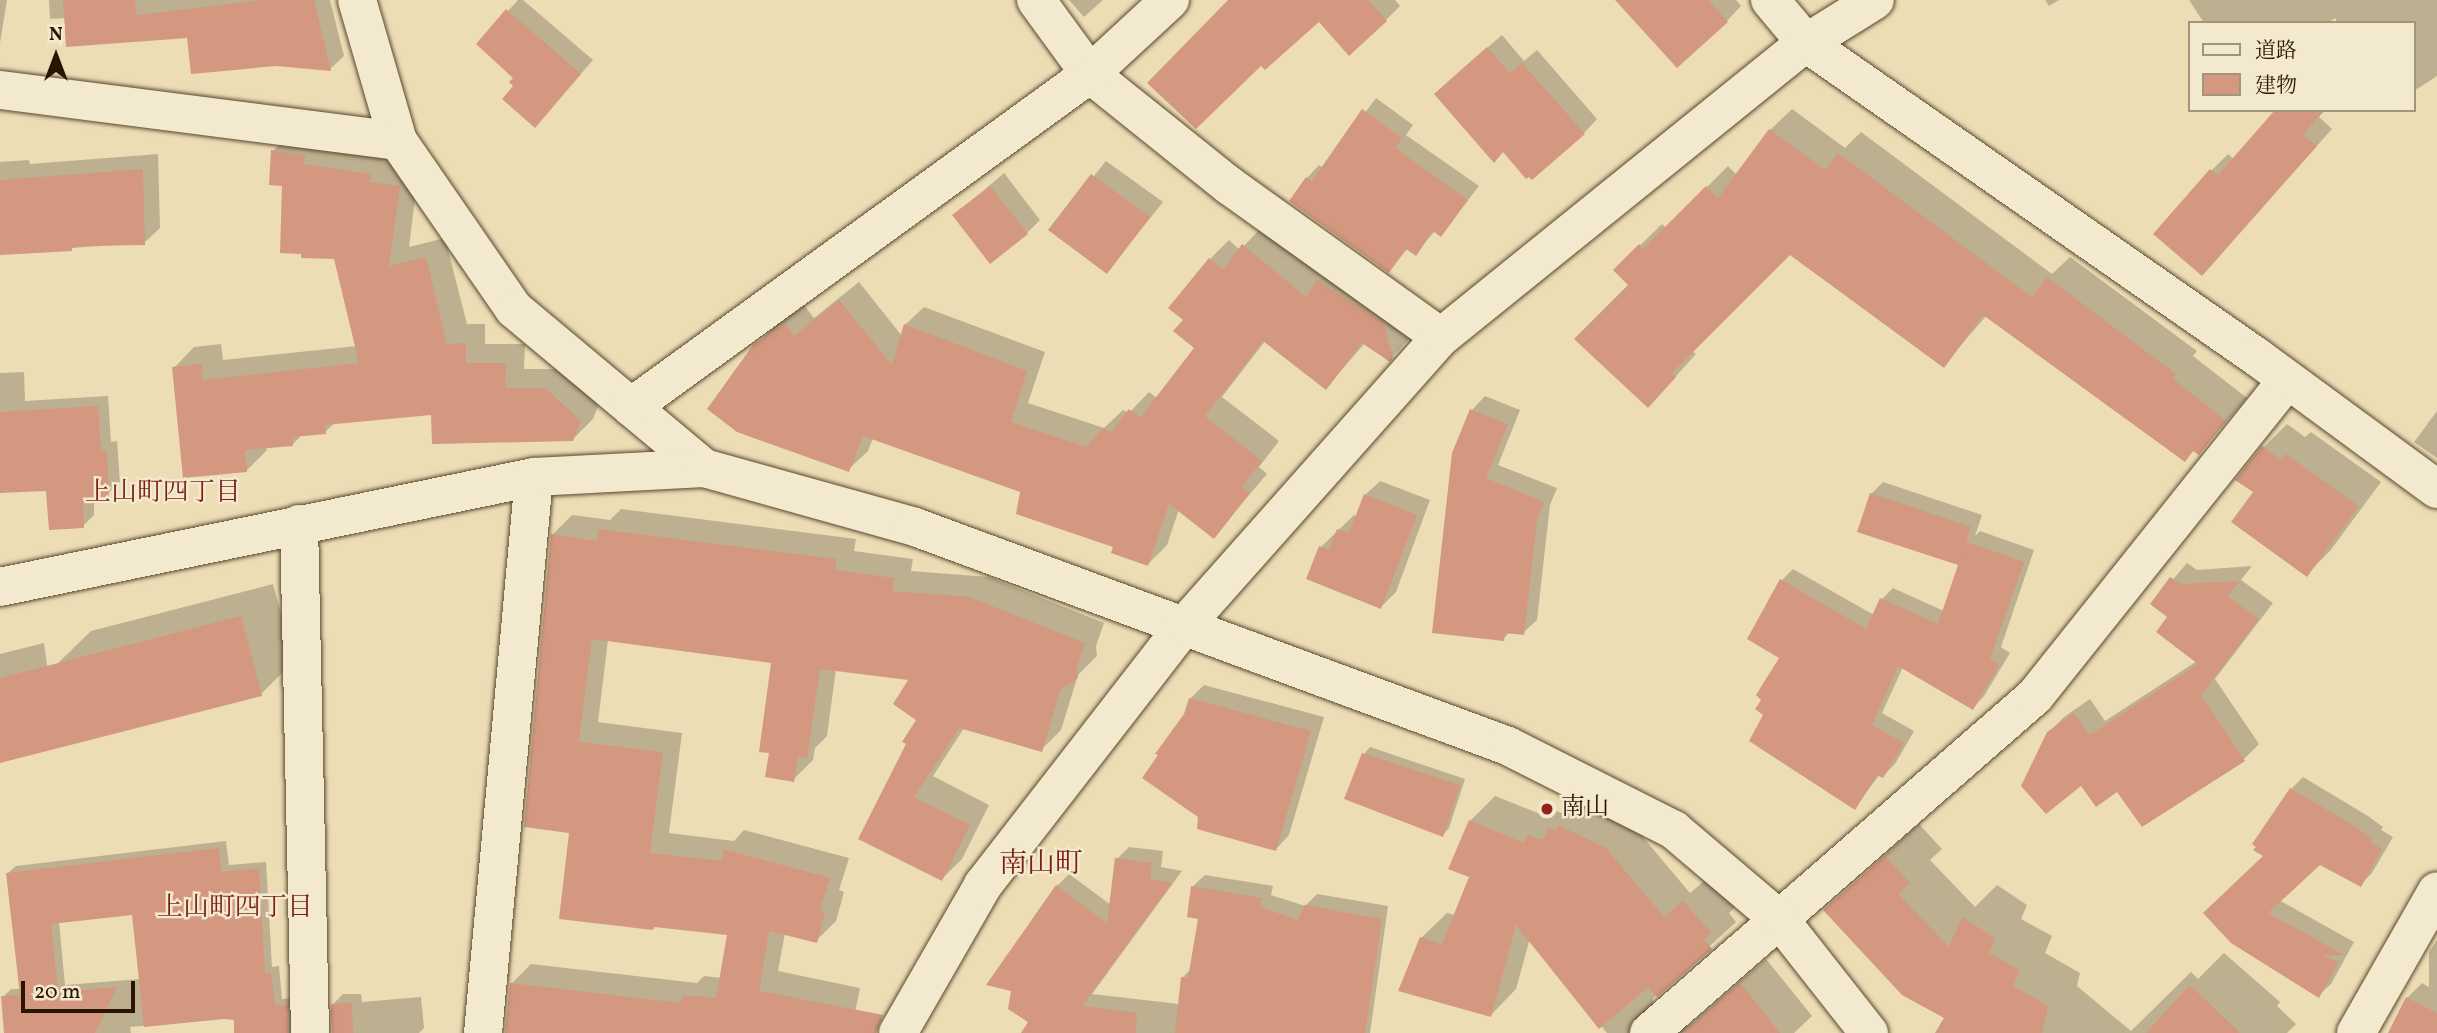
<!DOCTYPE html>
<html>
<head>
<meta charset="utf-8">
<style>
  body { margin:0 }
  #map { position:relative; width:2437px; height:1033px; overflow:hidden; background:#ecddb5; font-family:Vollkorn,"Noto Serif JP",serif }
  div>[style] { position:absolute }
  .shadow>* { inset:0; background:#0003 }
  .building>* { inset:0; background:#d3987f }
  .roads { filter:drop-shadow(0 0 2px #5a472d) drop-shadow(0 0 2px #5a472d) }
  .minor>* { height:38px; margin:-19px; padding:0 19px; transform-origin:19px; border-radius:19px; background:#f3e9cf }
  .tertiary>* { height:38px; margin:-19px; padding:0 19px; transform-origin:19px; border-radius:19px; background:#f3e9cf }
  .dots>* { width:19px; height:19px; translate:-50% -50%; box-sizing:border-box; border:4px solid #f3e9cf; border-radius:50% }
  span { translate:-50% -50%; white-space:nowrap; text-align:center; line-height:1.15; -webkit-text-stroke:5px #f3e9cf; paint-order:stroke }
  .poi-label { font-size:24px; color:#2a1500 }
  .left { translate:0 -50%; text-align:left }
  .neighbourhood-label { font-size:26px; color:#7a1f14 }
  .quarter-label { font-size:28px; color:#7a1f14 }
  .legend { position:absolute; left:2188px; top:21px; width:228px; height:91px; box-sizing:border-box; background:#f3e9cf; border:2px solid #a3947c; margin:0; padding:9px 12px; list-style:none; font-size:21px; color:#2a1500 }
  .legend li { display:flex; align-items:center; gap:14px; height:35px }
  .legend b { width:35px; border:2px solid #a3947c }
  .north { position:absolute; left:21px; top:21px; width:70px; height:70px; -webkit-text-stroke:5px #f3e9cf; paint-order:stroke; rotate:0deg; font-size:19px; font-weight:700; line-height:28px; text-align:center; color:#2a1500 }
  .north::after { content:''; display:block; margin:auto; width:24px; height:32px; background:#2a1500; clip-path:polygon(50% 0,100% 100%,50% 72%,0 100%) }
  .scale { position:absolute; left:21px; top:981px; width:114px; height:32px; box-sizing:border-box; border:4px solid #2a1500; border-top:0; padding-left:9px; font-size:21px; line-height:24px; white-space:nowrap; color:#2a1500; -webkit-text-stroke:5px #f3e9cf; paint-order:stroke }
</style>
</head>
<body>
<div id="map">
  <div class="shadow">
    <i style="clip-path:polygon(0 0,7px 0,0 43px)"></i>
    <i style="clip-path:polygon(49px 0,330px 0,344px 56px,330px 69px,188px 36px,66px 18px,50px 19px)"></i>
    <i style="clip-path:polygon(518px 0,523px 0,593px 60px,535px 126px,515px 86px,508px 11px)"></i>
    <i style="clip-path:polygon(1069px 0,1103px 0,1084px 17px)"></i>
    <i style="clip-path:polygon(1229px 0,1395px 0,1400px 6px,1386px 20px,1319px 19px)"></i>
    <i style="clip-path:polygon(1617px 0,1736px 0,1741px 6px,1727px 21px)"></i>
    <i style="clip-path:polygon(2045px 0,2059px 0,2049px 6px)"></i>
    <i style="clip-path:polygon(2189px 0,2437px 0,2437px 76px,2414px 91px,2414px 23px,2338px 23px,2335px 18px,2328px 23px,2204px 23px)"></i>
    <i style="clip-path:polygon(1502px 35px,1524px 61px,1537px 50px,1597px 119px,1584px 133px,1504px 151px,1494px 161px,1450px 80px)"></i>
    <i style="clip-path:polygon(1376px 98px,1413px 125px,1406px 135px,1479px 186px,1441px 235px,1435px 231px,1415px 254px,1408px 248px,1389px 271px,1307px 178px,1319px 165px,1323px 168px)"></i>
    <i style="clip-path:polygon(1792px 109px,1845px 148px,1861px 132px,2052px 274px,2070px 257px,2197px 351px,2193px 356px,2247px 398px,2199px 453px,2194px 450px,2185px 460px,1987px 315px,1943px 366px,1790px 252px,1693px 351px,1696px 354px,1669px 384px,1630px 285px,1615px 270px,1662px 224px,1666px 228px,1728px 166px,1737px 175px,1770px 130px)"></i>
    <i style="clip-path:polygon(2277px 110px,2325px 110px,2319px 117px,2332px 129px,2202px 274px,2212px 170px,2228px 154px,2234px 159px)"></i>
    <i style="clip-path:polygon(293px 131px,390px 154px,388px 163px,419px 167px,409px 247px,445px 238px,467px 324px,485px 324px,485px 344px,525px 344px,524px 369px,565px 369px,600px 401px,593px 419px,573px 439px,432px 413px,336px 422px,325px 432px,303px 434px,293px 444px,266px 446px,267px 450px,247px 470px,174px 368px,194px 347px,221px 344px,223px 360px,357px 346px,335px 258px,284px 184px,273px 151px)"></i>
    <i style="clip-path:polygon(158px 154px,160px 228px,144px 243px,0 253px,0 162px,29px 160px,30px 164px)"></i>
    <i style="clip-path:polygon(1106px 161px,1163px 202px,1107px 272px,1051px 230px)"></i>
    <i style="clip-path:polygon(1004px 173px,1040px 220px,1027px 233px,954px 216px)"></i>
    <i style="clip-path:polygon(1262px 227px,1323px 277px,1337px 263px,1410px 338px,1389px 360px,1365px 343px,1326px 388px,1266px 340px,1222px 397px,1279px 441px,1259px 467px,1267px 474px,1214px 536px,1179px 509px,1167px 545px,1148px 564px,1023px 491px,873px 438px,868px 451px,849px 469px,755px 346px,774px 327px,804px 305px,814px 318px,859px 282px,902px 336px,905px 325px,924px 307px,1045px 352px,1028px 403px,1104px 428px,1123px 410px,1129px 413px,1149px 392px,1157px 398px,1196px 348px,1185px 320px,1210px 259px,1229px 240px,1240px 250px)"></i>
    <i style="clip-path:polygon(24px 372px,25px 401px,108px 396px,111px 442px,117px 441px,120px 484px,94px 503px,94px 515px,83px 526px,48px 489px,0 491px,0 373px)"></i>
    <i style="clip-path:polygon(1485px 396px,1520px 410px,1498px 465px,1557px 488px,1550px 505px,1537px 620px,1523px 633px,1510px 632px,1503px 639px,1472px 410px)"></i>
    <i style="clip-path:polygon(2437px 411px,2437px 458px,2414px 442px)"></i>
    <i style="clip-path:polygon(2287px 424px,2305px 437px,2311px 432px,2381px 482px,2330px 551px,2307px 574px,2255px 491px,2263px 448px)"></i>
    <i style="clip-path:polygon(1380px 481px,1430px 500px,1396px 592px,1381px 607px,1321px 547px,1354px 515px,1357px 516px,1365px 495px)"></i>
    <i style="clip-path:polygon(1883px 482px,1982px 515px,1975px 536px,1980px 531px,2034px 550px,2001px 647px,2010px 653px,1984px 696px,1973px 708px,1903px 667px,1882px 713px,1914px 731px,1895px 764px,1883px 776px,1880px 774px,1855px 808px,1765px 714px,1763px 699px,1782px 657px,1782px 580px,1793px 569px,1874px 615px,1882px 599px,1893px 588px,1944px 611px,1961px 564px,1871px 494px)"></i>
    <i style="clip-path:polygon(621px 509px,856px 539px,854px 551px,913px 559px,911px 571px,989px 577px,1104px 623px,1096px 646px,1097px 656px,1078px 675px,1061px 730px,1041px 750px,964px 728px,933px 776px,989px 805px,962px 859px,942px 879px,861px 838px,919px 720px,911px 679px,836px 669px,827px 736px,815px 748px,813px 760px,793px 780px,771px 752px,773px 661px,608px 640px,598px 722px,682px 733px,669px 833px,734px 841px,744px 830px,849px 858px,839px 890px,844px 892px,836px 921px,816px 941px,785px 933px,778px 971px,860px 988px,851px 1033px,506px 1033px,511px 984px,531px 964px,697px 983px,704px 976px,722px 978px,729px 933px,656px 925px,653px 929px,571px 831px,552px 535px,572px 515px,610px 520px)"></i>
    <i style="clip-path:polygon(2187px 563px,2197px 570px,2252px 566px,2241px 580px,2273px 603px,2215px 679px,2259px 744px,2244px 759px,2117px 790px,2048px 733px,2064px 717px,2090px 699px,2105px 721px,2197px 661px,2170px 617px,2152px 604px)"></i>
    <i style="clip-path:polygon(273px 584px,294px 661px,261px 694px,57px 664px,91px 631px)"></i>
    <i style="clip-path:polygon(44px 643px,55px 723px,0 761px,0 654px)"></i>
    <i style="clip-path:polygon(1204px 685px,1324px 717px,1289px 835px,1276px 849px,1200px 816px,1185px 715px,1190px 699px)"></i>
    <i style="clip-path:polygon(1370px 747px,1465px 779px,1449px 828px,1443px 835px,1364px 754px)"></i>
    <i style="clip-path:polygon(2303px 777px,2368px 816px,2383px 827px,2381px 830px,2393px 837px,2372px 873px,2360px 885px,2320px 863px,2279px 900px,2354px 942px,2331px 984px,2319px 995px,2232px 941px,2291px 789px)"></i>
    <i style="clip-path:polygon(1495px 796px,1548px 817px,1554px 810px,1564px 814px,1575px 803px,1580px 805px,1584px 801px,1631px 823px,1690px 893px,1709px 877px,1735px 907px,1729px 913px,1736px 922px,1653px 998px,1652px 1011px,1679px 1030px,1690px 1025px,1766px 959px,1812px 1016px,1794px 1033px,1607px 1033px,1530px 938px,1516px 989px,1491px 1015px,1421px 938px,1447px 913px,1455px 915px,1471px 876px,1470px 821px)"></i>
    <i style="clip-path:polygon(1919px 824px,1942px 849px,1930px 860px,1975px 907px,1997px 885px,2027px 905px,2021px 919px,2052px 936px,2045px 953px,2080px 973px,2077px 986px,2131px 1031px,2191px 972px,2198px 979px,2224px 953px,2280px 1002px,2277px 1006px,2296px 1024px,2287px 1033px,1948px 1033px,1947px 1017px,1825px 910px)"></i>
    <i style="clip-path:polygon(evenodd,226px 841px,229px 865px,266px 862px,272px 967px,279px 966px,282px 999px,295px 998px,298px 1033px,248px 1033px,247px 1017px,130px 1027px,131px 1033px,6px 1033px,3px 997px,11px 989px,21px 989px,8px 873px,16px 866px,226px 841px,133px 913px,140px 979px,65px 985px,59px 922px,133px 913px)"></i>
    <i style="clip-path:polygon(1129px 847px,1163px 851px,1161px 867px,1182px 871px,1092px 994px,1179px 1004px,1182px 978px,1192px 968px,1200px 917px,1192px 887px,1205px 875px,1273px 886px,1271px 895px,1305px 906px,1317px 894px,1388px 906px,1370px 1033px,1023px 1033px,1031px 1021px,1057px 886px,1069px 874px,1111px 905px,1117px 859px)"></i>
    <i style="clip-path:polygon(2437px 940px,2437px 1033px,2390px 1033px,2407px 998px,2422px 983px,2429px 987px,2429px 952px)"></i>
    <i style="clip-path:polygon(343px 994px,361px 994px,362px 1002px,421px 997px,424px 1028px,419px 1033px,332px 1033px,333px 1004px)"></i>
  </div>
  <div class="building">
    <i style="clip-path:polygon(63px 0,135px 0,136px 15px,263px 0,314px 0,331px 71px,276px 66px,191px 74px,187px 38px,66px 47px)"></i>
    <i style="clip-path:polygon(1228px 0,1368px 0,1387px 21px,1349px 56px,1319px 22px,1265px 70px,1261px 66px,1196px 129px,1147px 83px)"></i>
    <i style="clip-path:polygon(1615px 0,1708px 0,1728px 22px,1677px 68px)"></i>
    <i style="clip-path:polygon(506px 9px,581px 74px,535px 128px,502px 99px,513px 86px,509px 82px,513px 78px,476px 44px)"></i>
    <i style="clip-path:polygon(1487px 47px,1510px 73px,1522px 63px,1585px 134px,1532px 180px,1529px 177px,1526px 179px,1503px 152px,1494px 163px,1434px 94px)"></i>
    <i style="clip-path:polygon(1362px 109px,1402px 138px,1395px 148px,1468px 200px,1441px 237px,1433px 231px,1416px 256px,1406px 249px,1389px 273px,1289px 201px,1306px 177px,1312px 181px)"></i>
    <i style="clip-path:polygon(2275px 110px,2324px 110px,2303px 135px,2317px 146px,2202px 276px,2153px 234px,2210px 169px,2218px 175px)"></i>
    <i style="clip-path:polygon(1769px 129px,1825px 170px,1838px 153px,2032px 297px,2047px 277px,2176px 374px,2173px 379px,2226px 421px,2199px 455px,2193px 451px,2185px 462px,1983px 315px,1944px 368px,1790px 255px,1672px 373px,1676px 377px,1648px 408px,1574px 339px,1628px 285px,1613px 270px,1639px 244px,1643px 249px,1706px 186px,1718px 198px)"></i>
    <i style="clip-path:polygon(271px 150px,305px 155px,304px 164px,371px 174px,369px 182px,400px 186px,389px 266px,426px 257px,447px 344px,466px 343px,466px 363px,506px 363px,505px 388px,545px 388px,581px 421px,573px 441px,432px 444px,431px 415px,325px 425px,326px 434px,293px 437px,293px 446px,245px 450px,247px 472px,183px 478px,172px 367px,202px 364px,203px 380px,359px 363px,334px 259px,301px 258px,301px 254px,280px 253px,282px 186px,269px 185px)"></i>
    <i style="clip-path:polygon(143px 169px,145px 245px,79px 246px,72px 248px,72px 251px,0 255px,0 180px)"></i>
    <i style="clip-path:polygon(1091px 174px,1150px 217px,1107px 274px,1048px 230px)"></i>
    <i style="clip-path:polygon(990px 186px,1028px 234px,990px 264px,952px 215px)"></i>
    <i style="clip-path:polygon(1242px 244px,1306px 297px,1317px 280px,1384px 323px,1393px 358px,1390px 362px,1362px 343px,1326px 390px,1263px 341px,1205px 416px,1262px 461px,1242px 487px,1250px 493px,1214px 539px,1169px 504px,1148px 566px,1111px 553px,1113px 547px,1016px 514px,1020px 492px,863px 436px,849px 472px,737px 432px,707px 409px,753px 345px,785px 323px,794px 336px,839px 300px,892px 365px,904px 324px,1027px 371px,1011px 422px,1087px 447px,1103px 428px,1111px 432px,1129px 409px,1140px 418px,1194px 348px,1173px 331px,1183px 320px,1168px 308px,1209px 258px,1223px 270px)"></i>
    <i style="clip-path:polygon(98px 406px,101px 452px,107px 451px,109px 497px,94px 497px,95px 504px,83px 505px,84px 528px,49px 530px,46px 491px,0 493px,0 412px)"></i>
    <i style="clip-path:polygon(1470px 409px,1508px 424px,1486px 478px,1544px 502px,1537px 520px,1524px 635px,1505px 633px,1504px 641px,1432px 633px,1452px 453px)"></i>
    <i style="clip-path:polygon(2262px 446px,2281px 460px,2286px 454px,2359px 506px,2307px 577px,2231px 522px,2253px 492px,2235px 480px)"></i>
    <i style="clip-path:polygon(1870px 493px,1971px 527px,1963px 553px,1967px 542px,2024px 562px,1990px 659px,1999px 665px,1973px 710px,1898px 666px,1872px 725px,1904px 743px,1883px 778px,1877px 775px,1855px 810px,1749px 741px,1763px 715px,1755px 709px,1761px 700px,1756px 695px,1779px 658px,1747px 639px,1780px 579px,1866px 629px,1880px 598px,1938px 624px,1958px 565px,1857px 532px)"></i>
    <i style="clip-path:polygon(1364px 494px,1417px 515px,1381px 609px,1306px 579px,1319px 546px,1329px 550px,1337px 529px,1349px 533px)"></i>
    <i style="clip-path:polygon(599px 529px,837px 559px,835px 570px,894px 578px,892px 591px,969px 597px,1085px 643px,1077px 667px,1078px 678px,1060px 690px,1042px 752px,959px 728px,914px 797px,970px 825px,942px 881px,858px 839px,906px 744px,902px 742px,916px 720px,893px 704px,908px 680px,820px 669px,807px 758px,798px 757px,794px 782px,765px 777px,769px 753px,759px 752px,771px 663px,592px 639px,579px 742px,663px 752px,650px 853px,722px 861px,723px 849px,830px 878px,820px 910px,825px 912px,817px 943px,769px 931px,759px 991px,883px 1015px,876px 1033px,505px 1033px,510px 983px,681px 1003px,682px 995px,716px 998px,727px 935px,654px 927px,653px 930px,559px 919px,569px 833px,524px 827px,551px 534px,597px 541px)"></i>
    <i style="clip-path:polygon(2170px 577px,2181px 584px,2240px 581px,2227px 596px,2259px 619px,2201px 695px,2245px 761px,2142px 827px,2117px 792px,2096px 807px,2081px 786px,2046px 814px,2021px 786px,2047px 732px,2074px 713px,2090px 735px,2198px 664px,2156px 632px,2167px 617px,2150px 604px)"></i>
    <i style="clip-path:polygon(241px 616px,262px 696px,0 763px,0 678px)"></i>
    <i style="clip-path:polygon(1189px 698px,1311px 731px,1276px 851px,1197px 829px,1198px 817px,1142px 778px,1158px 755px,1155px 754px,1184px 714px)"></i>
    <i style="clip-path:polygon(1362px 753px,1460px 785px,1443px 837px,1344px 799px)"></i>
    <i style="clip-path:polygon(2290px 788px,2356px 827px,2372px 839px,2370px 842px,2382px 849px,2361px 887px,2320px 865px,2268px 913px,2344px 955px,2323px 955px,2338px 963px,2319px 998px,2231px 943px,2203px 913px,2263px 856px,2253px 850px,2256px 847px,2252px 844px)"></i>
    <i style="clip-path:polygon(1469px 820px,1524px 843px,1528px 835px,1543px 840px,1548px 828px,1556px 830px,1558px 825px,1606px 848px,1664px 917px,1683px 901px,1711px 933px,1704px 939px,1712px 949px,1657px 997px,1648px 987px,1599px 1029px,1516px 925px,1491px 1017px,1398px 991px,1420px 937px,1442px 944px,1469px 877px,1448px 869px)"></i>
    <i style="clip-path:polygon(219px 848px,221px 872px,259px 868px,265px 974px,271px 973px,275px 1005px,288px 1005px,288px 1033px,234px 1033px,234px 1020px,223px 1019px,144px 1027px,132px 915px,51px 924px,58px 992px,117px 987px,95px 1033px,4px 1033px,1px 996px,20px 995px,6px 873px)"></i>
    <i style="clip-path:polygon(1885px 856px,1910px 883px,1898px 894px,1949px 947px,1962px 917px,1995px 938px,1989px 953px,2020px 970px,2013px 986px,2048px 1006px,2042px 1033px,1935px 1033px,1944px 1018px,1902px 995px,1823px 910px)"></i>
    <i style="clip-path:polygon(1115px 858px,1152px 863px,1150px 879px,1172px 883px,1082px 1006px,1137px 1013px,1136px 1033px,1021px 1033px,1028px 1022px,1008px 1009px,1011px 991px,986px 985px,1056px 885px,1107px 923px)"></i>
    <i style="clip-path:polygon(1191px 886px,1262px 898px,1260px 907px,1298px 920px,1304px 905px,1382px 919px,1365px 1033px,1175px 1033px,1181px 977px,1188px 978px,1198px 919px,1187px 917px)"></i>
    <i style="clip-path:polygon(1740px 983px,1780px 1033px,1686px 1033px,1685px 1031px)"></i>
    <i style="clip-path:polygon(2190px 985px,2240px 1033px,2146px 1033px)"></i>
    <i style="clip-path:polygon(2406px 997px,2437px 1013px,2437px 1033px,2388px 1033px)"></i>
    <i style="clip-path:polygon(352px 1003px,353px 1033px,332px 1033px,331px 1004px)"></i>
  </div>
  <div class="roads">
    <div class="minor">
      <i style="left:357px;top:0;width:147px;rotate:73.8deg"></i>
      <i style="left:398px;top:141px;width:204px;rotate:55.4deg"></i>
      <i style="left:514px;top:309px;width:248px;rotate:39.9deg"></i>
      <i style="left:1036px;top:0;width:92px;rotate:53.9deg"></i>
      <i style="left:1090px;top:74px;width:179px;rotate:38.7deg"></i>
      <i style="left:1230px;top:186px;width:259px;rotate:35.6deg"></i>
      <i style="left:0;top:90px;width:401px;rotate:7.3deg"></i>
      <i style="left:631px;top:407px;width:567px;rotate:-35.96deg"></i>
      <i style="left:1090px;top:74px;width:109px;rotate:-42.8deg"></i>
      <i style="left:299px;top:524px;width:509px;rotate:88.76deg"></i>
      <i style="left:483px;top:1033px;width:558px;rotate:-84.76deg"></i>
      <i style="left:1649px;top:1033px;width:512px;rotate:-41.12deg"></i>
      <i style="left:2035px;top:696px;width:404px;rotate:-51.4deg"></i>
      <i style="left:2356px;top:1033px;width:163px;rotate:-60.3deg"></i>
    </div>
    <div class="tertiary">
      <i style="left:1770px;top:0;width:56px;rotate:50.1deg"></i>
      <i style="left:1806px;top:43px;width:550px;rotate:34.85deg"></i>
      <i style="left:2257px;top:357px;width:223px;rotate:36.3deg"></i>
      <i style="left:0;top:587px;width:545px;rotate:-11.64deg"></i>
      <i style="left:534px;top:477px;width:170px;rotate:-3deg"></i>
      <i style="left:704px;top:468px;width:219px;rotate:15.6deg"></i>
      <i style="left:915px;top:527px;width:632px;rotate:20.27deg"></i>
      <i style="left:1508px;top:746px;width:186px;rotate:26.8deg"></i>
      <i style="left:1674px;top:830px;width:139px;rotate:40.3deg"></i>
      <i style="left:1780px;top:920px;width:144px;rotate:51.8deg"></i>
      <i style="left:898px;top:1033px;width:171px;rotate:-60.1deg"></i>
      <i style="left:983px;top:885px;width:329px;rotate:-52.2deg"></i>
      <i style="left:1185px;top:625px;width:385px;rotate:-48.4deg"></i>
      <i style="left:1441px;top:337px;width:469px;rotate:-38.9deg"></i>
      <i style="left:1806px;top:43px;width:81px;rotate:-31.9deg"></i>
    </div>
  </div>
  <div class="dots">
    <i style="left:1547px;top:809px;background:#8f2418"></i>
  </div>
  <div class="poi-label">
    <span class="left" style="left:1561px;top:809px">南山</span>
  </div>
  <div class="neighbourhood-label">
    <span style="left:163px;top:494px">上山町四丁目</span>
    <span style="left:235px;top:909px">上山町四丁目</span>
  </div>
  <div class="quarter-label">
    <span style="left:1041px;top:865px">南山町</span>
  </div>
  <ul class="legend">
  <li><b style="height:9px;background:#f3e9cf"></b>道路</li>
  <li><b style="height:19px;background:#d3987f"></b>建物</li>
  </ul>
  <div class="north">N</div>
  <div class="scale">20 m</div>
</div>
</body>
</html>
